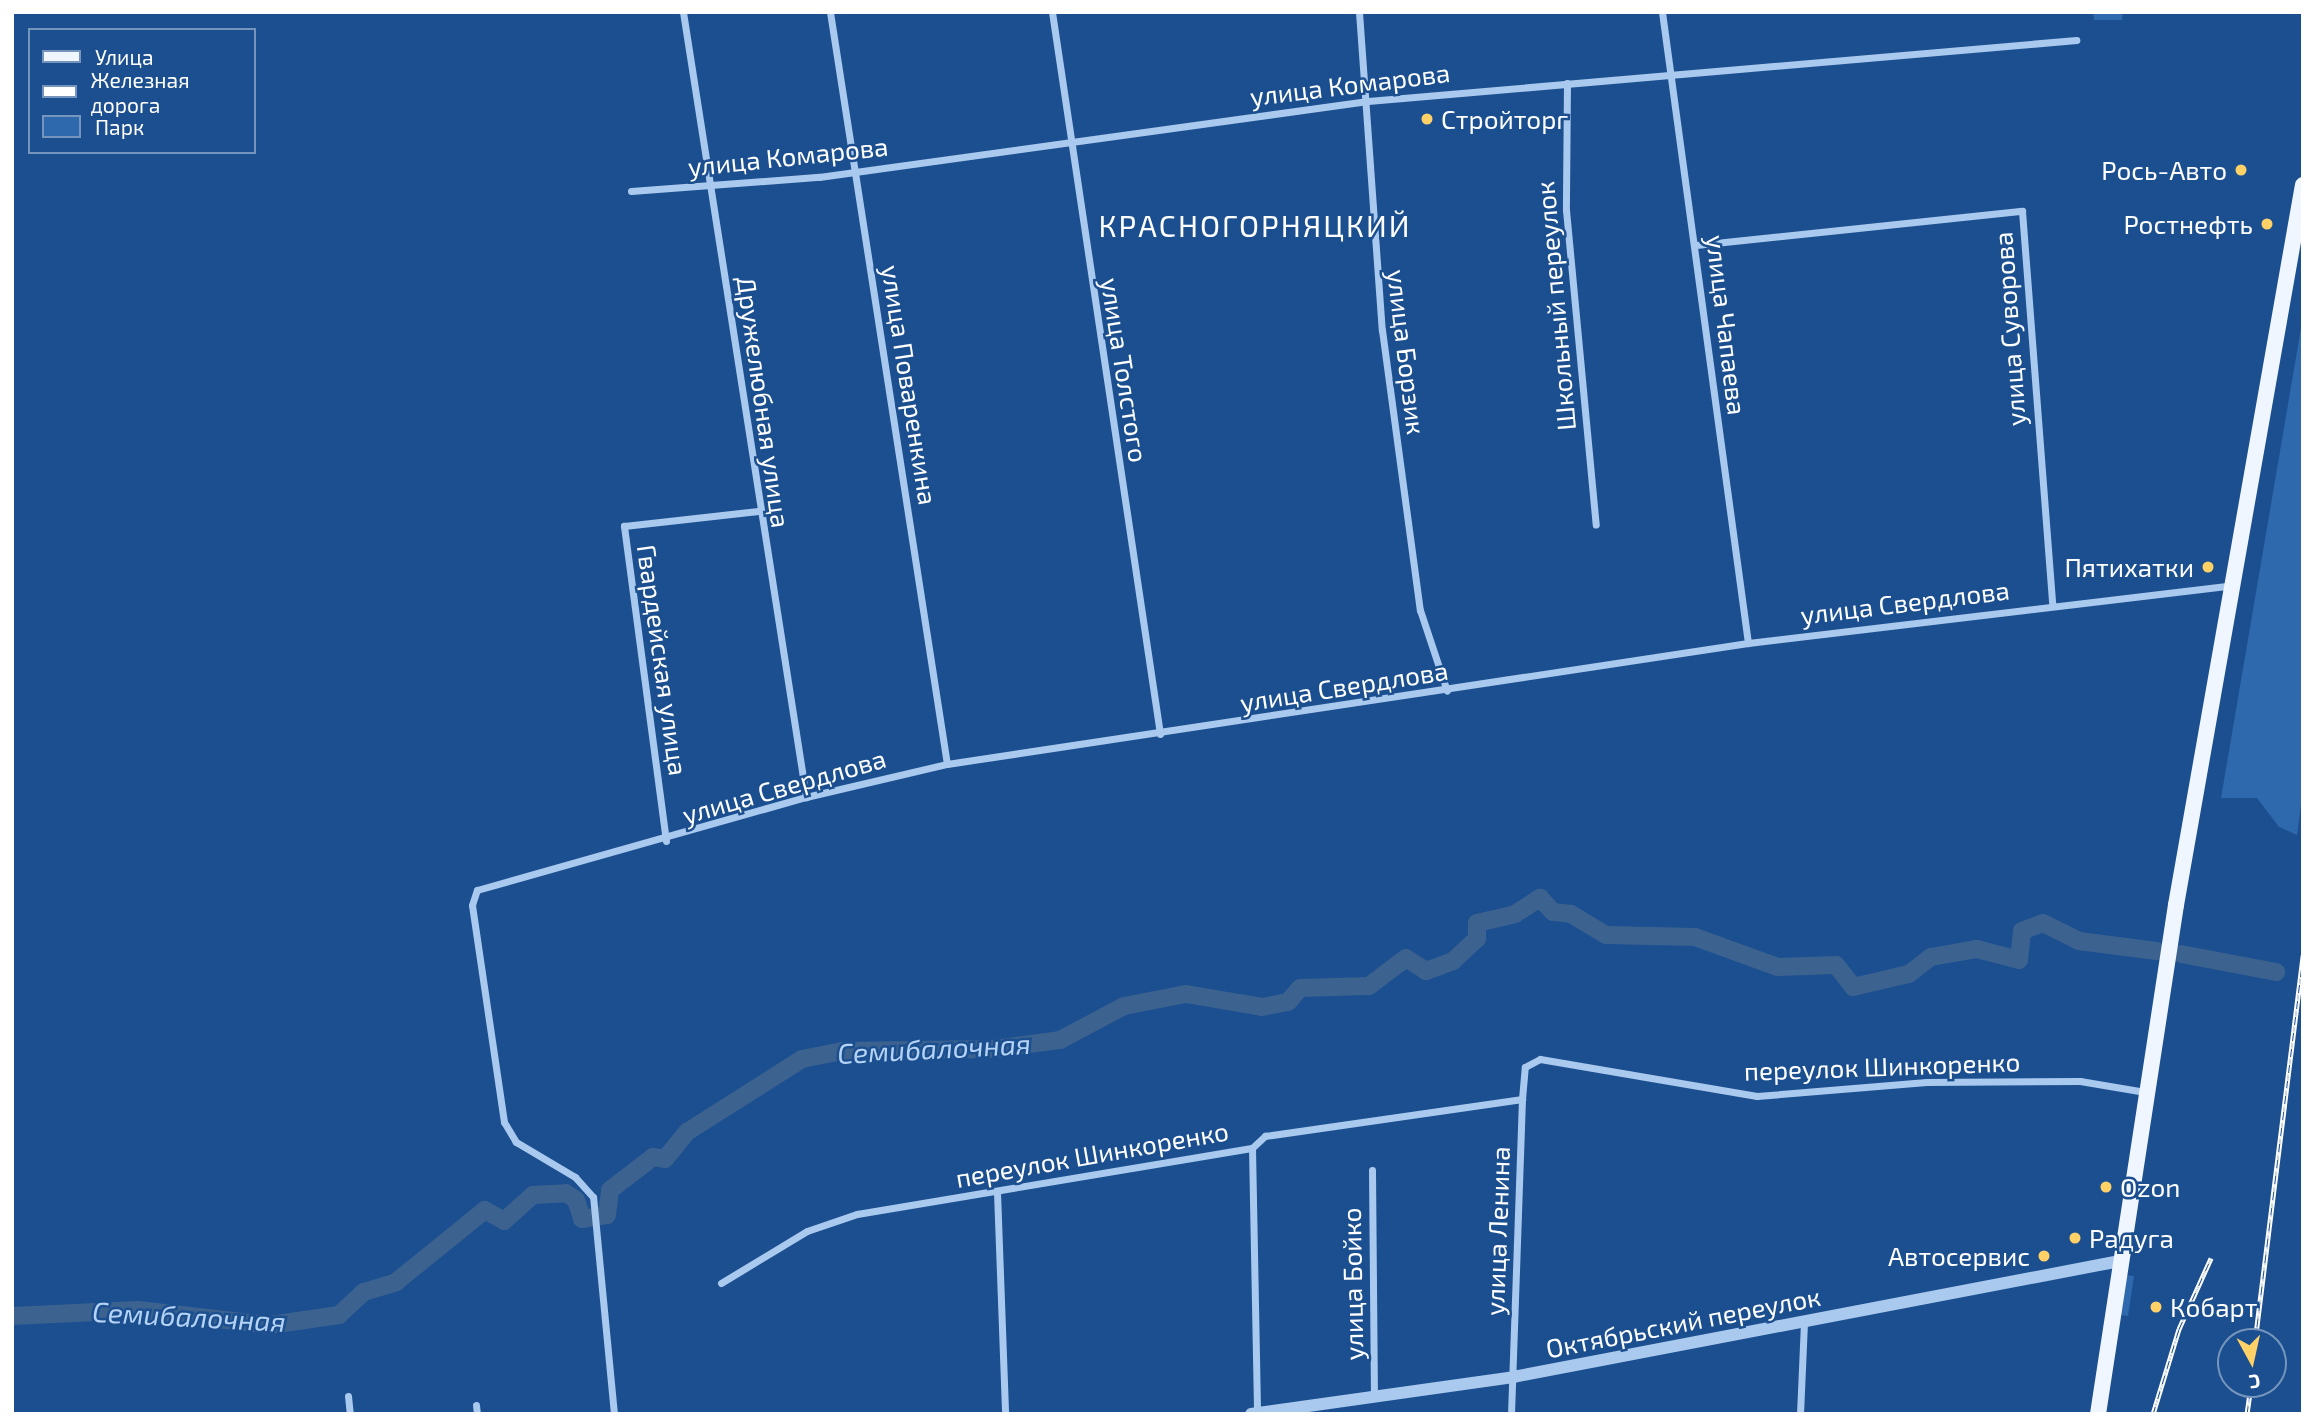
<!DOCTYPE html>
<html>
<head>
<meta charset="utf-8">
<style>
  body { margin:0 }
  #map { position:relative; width:2315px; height:1426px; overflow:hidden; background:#1b4f8f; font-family:"Exo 2",sans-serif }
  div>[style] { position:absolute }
  .green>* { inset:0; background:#2e69ad }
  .river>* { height:18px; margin:-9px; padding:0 9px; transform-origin:9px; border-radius:9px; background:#3c6290 }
  .minor>* { height:7px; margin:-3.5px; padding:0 3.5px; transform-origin:3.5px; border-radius:3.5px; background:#a9c9ee }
  .tertiary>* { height:12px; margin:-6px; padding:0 6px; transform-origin:6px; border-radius:6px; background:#a9c9ee }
  .primary>* { height:16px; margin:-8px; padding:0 8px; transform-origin:8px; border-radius:8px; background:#f0f6ff }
  .rail>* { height:5px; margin-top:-2.5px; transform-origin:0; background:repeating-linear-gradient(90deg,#1b4f8f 0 8px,#fff 0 16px); box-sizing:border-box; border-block:2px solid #fff }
  .dots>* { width:19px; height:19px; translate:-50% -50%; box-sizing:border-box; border:4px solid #1b4f8f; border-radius:50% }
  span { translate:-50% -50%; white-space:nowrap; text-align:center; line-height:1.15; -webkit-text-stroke:5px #1b4f8f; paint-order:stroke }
  .street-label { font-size:26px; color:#fff }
  .poi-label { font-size:26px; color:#fff }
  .left { translate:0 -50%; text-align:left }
  .right { translate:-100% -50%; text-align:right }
  .water-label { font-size:28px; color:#b5d3f5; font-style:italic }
  .quarter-label { font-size:30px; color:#fff; letter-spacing:2px }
  .frame { position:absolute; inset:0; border:14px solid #fff; pointer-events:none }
  .legend { position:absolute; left:28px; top:28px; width:228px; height:126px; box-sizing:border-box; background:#1b4f8f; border:2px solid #7695bc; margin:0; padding:9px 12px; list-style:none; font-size:21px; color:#fff }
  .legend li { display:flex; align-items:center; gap:14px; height:35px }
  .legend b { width:35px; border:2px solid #7695bc }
  .north { position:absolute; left:2217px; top:1328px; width:70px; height:70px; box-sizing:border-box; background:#1b4f8f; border:2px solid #7695bc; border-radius:50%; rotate:172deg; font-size:19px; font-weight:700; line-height:28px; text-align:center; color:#fff }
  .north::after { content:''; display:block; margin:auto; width:24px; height:32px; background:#ffd166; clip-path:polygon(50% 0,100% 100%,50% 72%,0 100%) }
</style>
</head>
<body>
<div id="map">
  <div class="green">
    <i style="clip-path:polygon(2093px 12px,2123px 12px,2122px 20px,2094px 20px)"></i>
    <i style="clip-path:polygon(2303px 316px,2303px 790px,2297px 835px,2279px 827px,2257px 798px,2221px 798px)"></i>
    <i style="clip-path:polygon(2126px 1275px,2134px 1276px,2128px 1316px,2120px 1315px)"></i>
  </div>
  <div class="river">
    <i style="left:2181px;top:954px;width:97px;rotate:10.7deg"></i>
    <i style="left:12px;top:1316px;width:126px;rotate:-2.7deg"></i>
    <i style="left:138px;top:1310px;width:133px;rotate:6.5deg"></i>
    <i style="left:270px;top:1325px;width:70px;rotate:-8.2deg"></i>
    <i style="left:339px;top:1315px;width:34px;rotate:-43deg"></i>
    <i style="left:364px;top:1292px;width:34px;rotate:-17deg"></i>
    <i style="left:396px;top:1282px;width:114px;rotate:-39deg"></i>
    <i style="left:485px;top:1210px;width:22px;rotate:30deg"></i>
    <i style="left:504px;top:1221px;width:39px;rotate:-42deg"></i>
    <i style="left:533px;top:1195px;width:33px;rotate:-3deg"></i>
    <i style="left:566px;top:1193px;width:12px;rotate:35deg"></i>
    <i style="left:576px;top:1200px;width:20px;rotate:72deg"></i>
    <i style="left:582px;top:1219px;width:25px;rotate:-9deg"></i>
    <i style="left:607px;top:1215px;width:25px;rotate:-83deg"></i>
    <i style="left:610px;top:1190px;width:54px;rotate:-37.5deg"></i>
    <i style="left:653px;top:1157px;width:12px;rotate:9deg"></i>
    <i style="left:665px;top:1159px;width:35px;rotate:-51deg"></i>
    <i style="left:687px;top:1132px;width:136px;rotate:-32.4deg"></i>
    <i style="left:802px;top:1059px;width:41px;rotate:-11.3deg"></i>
    <i style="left:842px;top:1051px;width:152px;rotate:-0.8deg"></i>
    <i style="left:994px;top:1049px;width:67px;rotate:-7.8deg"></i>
    <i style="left:1060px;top:1040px;width:72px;rotate:-28deg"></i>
    <i style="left:1124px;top:1006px;width:63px;rotate:-11deg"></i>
    <i style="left:1186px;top:994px;width:77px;rotate:9.7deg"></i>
    <i style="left:1262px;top:1007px;width:26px;rotate:-11deg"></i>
    <i style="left:1288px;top:1002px;width:18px;rotate:-49deg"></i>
    <i style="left:1300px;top:988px;width:69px;rotate:-1.7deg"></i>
    <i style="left:1369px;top:986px;width:46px;rotate:-37.1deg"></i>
    <i style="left:1406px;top:958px;width:24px;rotate:33deg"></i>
    <i style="left:1426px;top:971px;width:29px;rotate:-20deg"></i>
    <i style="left:1453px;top:961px;width:33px;rotate:-43deg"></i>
    <i style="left:1477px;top:939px;width:16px;rotate:-90deg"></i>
    <i style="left:1477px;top:923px;width:39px;rotate:-13deg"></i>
    <i style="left:1515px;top:914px;width:30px;rotate:-33deg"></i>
    <i style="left:1540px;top:898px;width:19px;rotate:47deg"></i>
    <i style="left:1553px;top:912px;width:18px;rotate:6deg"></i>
    <i style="left:1571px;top:914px;width:41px;rotate:31deg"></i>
    <i style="left:1606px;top:935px;width:89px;rotate:1.3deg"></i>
    <i style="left:1695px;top:937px;width:88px;rotate:19.9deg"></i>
    <i style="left:1778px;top:967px;width:58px;rotate:-2deg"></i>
    <i style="left:1836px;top:965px;width:28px;rotate:52deg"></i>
    <i style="left:1853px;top:987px;width:57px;rotate:-13.1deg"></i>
    <i style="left:1909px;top:974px;width:28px;rotate:-38deg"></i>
    <i style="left:1931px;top:957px;width:47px;rotate:-9.9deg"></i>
    <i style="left:1977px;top:949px;width:43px;rotate:14.7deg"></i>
    <i style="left:2019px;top:960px;width:29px;rotate:-84deg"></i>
    <i style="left:2022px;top:931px;width:22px;rotate:-21deg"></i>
    <i style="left:2043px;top:923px;width:40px;rotate:26.6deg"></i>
    <i style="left:2079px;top:941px;width:78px;rotate:7.4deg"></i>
  </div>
  <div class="minor">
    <i style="left:683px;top:12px;width:795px;rotate:81.09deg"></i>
    <i style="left:830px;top:12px;width:761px;rotate:81.16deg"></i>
    <i style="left:1052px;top:12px;width:730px;rotate:81.49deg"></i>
    <i style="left:1359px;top:12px;width:319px;rotate:85.9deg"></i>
    <i style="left:1382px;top:330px;width:283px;rotate:82.3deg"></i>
    <i style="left:1420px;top:610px;width:85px;rotate:71.6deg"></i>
    <i style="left:1662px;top:12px;width:637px;rotate:82.24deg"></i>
    <i style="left:1567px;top:83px;width:127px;rotate:90.5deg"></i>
    <i style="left:1566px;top:210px;width:316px;rotate:84.6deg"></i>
    <i style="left:631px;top:191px;width:189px;rotate:-4.3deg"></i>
    <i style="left:819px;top:177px;width:554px;rotate:-7.88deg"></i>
    <i style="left:1368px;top:101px;width:711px;rotate:-4.92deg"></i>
    <i style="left:1696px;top:245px;width:328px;rotate:-6deg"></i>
    <i style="left:2022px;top:211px;width:394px;rotate:85.6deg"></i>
    <i style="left:666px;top:841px;width:318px;rotate:-97.6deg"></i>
    <i style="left:624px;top:526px;width:135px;rotate:-6.4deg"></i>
    <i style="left:1252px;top:1148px;width:266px;rotate:88.9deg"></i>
    <i style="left:1372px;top:1170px;width:227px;rotate:89.5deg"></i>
    <i style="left:997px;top:1192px;width:222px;rotate:87.9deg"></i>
    <i style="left:721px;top:1283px;width:100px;rotate:-31.2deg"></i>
    <i style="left:807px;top:1231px;width:53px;rotate:-18.8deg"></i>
    <i style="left:857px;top:1214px;width:400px;rotate:-9.5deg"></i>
    <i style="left:1252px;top:1148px;width:18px;rotate:-43deg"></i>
    <i style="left:1265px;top:1136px;width:260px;rotate:-8.2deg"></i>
    <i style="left:348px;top:1396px;width:18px;rotate:84deg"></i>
    <i style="left:476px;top:1405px;width:9px;rotate:84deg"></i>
    <i style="left:614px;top:1414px;width:218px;rotate:-95.5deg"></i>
    <i style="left:593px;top:1197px;width:27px;rotate:-132deg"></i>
    <i style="left:575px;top:1177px;width:69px;rotate:-149.3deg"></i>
    <i style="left:516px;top:1142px;width:23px;rotate:-121deg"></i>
    <i style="left:504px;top:1122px;width:219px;rotate:-98.4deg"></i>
    <i style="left:472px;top:905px;width:16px;rotate:-72deg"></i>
    <i style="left:477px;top:890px;width:342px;rotate:-15.8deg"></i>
    <i style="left:806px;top:797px;width:145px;rotate:-13.2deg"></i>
    <i style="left:947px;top:764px;width:810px;rotate:-8.59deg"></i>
    <i style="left:1748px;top:643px;width:484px;rotate:-6.8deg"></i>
    <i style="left:1511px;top:1414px;width:315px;rotate:-88deg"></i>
    <i style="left:1522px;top:1099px;width:32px;rotate:-85deg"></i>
    <i style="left:1525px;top:1067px;width:17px;rotate:-28deg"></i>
    <i style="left:1540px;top:1059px;width:220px;rotate:9.7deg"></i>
    <i style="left:1757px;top:1096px;width:170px;rotate:-4.7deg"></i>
    <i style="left:1926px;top:1082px;width:154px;rotate:-0.4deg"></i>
    <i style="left:2080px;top:1081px;width:66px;rotate:9.6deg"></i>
    <i style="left:1800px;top:1414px;width:92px;rotate:-87.5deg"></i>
  </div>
  <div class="tertiary">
    <i style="left:1251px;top:1414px;width:265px;rotate:-8deg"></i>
    <i style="left:1513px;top:1377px;width:618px;rotate:-10.82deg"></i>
  </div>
  <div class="primary">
    <i style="left:2098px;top:1414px;width:515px;rotate:-81.29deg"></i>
    <i style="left:2176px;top:905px;width:731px;rotate:-80deg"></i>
  </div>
  <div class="rail">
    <i style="left:2255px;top:1342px;width:390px;rotate:-82.9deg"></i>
    <i style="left:2153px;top:1414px;width:89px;rotate:-73deg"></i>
    <i style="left:2179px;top:1329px;width:78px;rotate:-65.7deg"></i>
    <i style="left:2247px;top:1414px;width:30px;rotate:-82deg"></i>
  </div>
  <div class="dots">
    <i style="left:1427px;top:119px;background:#ffd166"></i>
    <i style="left:2241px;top:170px;background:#ffd166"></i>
    <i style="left:2267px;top:224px;background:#ffd166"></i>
    <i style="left:2208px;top:567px;background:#ffd166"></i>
    <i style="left:2106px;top:1187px;background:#ffd166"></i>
    <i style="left:2075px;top:1238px;background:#ffd166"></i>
    <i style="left:2044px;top:1256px;background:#ffd166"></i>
    <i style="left:2156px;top:1307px;background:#ffd166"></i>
  </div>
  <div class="street-label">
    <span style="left:1350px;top:84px;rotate:-7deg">улица Комарова</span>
    <span style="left:788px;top:156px;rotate:-6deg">улица Комарова</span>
    <span style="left:1555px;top:306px;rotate:-95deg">Школьный переулок</span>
    <span style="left:1727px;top:325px;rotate:83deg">улица Чапаева</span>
    <span style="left:2009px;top:329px;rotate:-94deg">улица Суворова</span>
    <span style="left:1407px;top:352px;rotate:83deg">улица Борзик</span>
    <span style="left:1125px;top:370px;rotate:81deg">улица Толстого</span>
    <span style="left:910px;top:385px;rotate:81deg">улица Поваренкина</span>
    <span style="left:764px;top:402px;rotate:82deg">Дружелюбная улица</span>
    <span style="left:1905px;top:602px;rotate:-7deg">улица Свердлова</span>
    <span style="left:663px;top:660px;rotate:82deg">Гвардейская улица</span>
    <span style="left:1344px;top:686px;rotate:-9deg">улица Свердлова</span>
    <span style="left:784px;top:786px;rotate:-16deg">улица Свердлова</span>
    <span style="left:1882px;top:1066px;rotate:-2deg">переулок Шинкоренко</span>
    <span style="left:1092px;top:1154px;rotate:-10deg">переулок Шинкоренко</span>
    <span style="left:1497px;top:1231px;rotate:-88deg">улица Ленина</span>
    <span style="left:1352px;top:1284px;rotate:-91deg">улица Бойко</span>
    <span style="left:1683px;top:1322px;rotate:-11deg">Октябрьский переулок</span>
  </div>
  <div class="poi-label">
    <span class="left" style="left:1441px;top:119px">Стройторг</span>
    <span class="right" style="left:2227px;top:170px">Рось-Авто</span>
    <span class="right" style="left:2253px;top:224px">Ростнефть</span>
    <span class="right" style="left:2194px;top:567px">Пятихатки</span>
    <span class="left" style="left:2120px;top:1187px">Ozon</span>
    <span class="left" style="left:2089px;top:1238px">Радуга</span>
    <span class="right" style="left:2030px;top:1256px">Автосервис</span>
    <span class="left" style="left:2170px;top:1307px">Кобарт</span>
  </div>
  <div class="water-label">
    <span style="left:934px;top:1048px;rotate:-3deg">Семибалочная</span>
    <span style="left:189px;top:1316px;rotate:3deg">Семибалочная</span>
  </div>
  <div class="quarter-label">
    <span style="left:1255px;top:225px">КРАСНОГОРНЯЦКИЙ</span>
  </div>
  <div class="frame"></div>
  <ul class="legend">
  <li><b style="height:9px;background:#f0f6ff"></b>Улица</li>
  <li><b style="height:9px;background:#fff"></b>Железная дорога</li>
  <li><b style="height:19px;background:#2e69ad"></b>Парк</li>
  </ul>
  <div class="north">С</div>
</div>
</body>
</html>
